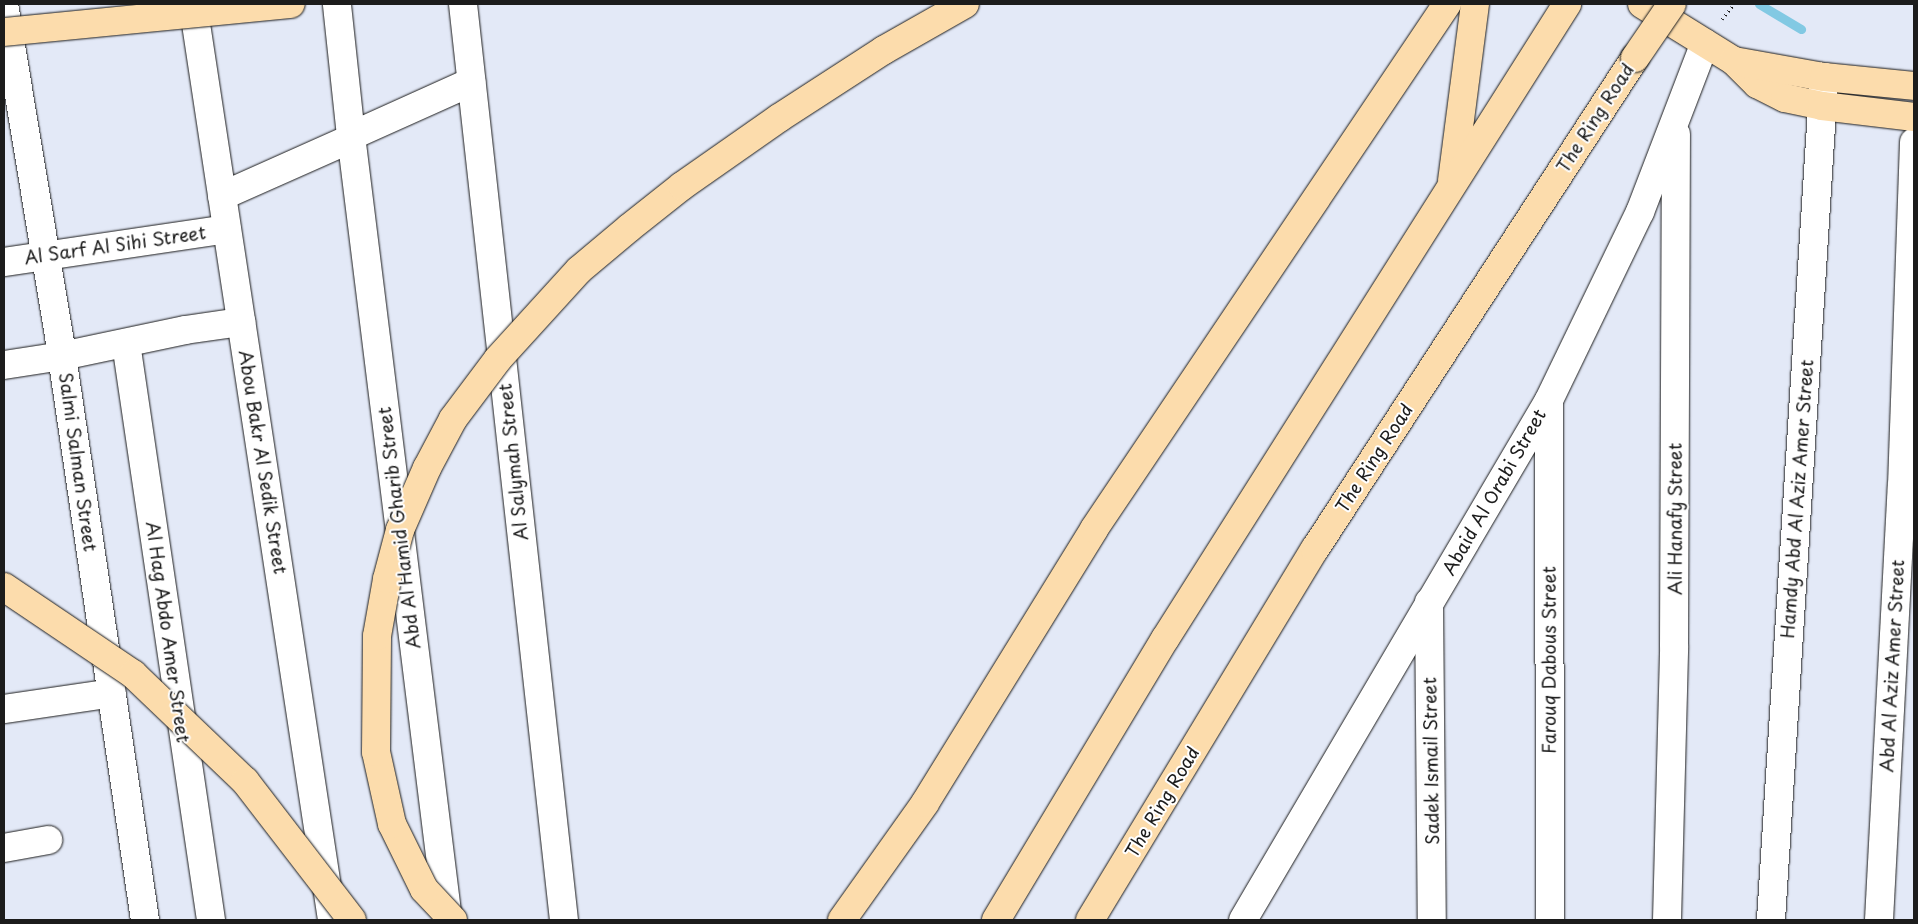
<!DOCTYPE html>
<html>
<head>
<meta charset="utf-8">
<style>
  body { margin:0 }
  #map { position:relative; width:1918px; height:924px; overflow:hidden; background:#e3e9f7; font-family:"Playpen Sans",sans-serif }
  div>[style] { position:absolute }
  .stream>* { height:9px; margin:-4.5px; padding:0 4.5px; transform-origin:4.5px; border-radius:4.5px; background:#82c9e3 }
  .path>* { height:3px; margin-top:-1.5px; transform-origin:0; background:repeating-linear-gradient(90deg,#1c1c1c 0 1px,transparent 0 5px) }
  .roads { filter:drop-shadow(0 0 1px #1c1c1c) drop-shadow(0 0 1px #1c1c1c) }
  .minor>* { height:28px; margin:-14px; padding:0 14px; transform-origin:14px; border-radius:14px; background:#fff }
  .major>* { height:28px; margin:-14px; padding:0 14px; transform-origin:14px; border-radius:14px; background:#fcdcac }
  .highway>* { height:28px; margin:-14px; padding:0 14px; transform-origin:14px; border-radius:14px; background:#fcdcac }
  .bridges { filter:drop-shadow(0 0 1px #1c1c1c) drop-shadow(0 0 1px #1c1c1c) }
  .highway-bridge>* { height:28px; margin:-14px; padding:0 14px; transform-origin:14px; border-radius:14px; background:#fcdcac }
  span { translate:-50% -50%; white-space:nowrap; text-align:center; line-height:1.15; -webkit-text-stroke:4px #fff; paint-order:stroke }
  .street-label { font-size:18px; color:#1c1c1c }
  .frame { position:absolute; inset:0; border:5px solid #1c1c1c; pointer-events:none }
</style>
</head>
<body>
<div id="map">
  <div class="stream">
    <i style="left:1759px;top:4px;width:49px;rotate:30.8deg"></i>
  </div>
  <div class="path">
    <i style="left:1722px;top:19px;width:19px;rotate:-51deg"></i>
  </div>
  <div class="roads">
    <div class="minor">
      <i style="left:4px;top:4px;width:357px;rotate:80.6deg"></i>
      <i style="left:62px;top:356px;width:570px;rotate:81.63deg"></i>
      <i style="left:193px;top:4px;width:926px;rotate:81.37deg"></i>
      <i style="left:463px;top:4px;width:922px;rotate:83.71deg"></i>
      <i style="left:222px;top:196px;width:138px;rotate:-24deg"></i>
      <i style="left:348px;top:140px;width:5px;rotate:-53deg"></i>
      <i style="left:351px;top:136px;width:133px;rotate:-96.1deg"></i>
      <i style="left:4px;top:262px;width:225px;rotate:-8.4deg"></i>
      <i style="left:126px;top:343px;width:583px;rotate:81.62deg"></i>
      <i style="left:4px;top:365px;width:59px;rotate:-8.8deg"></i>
      <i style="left:62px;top:356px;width:126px;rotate:-11.9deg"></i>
      <i style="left:185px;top:330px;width:57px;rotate:-8.1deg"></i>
      <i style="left:1549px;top:401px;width:519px;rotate:89.89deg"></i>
      <i style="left:1429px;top:602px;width:318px;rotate:89.5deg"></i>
      <i style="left:4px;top:709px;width:109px;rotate:-8.4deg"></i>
      <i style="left:4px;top:848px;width:45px;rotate:-10.3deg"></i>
      <i style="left:448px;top:920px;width:790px;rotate:-97.05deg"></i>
      <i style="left:351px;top:136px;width:132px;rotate:-24.2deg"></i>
      <i style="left:1243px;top:920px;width:603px;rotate:-59.52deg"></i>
      <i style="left:1549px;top:400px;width:209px;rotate:-64.2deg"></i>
      <i style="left:1640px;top:212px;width:181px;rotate:-69deg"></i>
      <i style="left:1667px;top:920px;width:274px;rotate:-88.5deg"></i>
      <i style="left:1674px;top:646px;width:512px;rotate:-89.78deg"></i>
      <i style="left:1771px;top:920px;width:845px;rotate:-86.4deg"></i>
      <i style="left:1879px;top:920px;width:435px;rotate:-87deg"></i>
      <i style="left:1902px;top:486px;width:344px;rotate:-88deg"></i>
    </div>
    <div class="major">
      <i style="left:1642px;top:4px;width:108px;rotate:31.8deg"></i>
      <i style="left:1734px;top:61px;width:33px;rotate:45deg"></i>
      <i style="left:1757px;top:84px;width:31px;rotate:27deg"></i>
      <i style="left:1785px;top:98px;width:38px;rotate:12deg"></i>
      <i style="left:1822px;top:106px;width:93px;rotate:6.8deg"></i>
      <i style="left:1734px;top:61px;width:91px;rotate:10.1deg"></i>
      <i style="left:1824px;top:77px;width:90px;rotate:5.7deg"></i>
    </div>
    <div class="highway">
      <i style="left:1452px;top:181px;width:178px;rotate:-82.6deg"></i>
      <i style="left:842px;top:920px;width:143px;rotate:-54.6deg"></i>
      <i style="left:925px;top:803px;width:322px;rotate:-58.3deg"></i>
      <i style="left:1094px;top:529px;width:633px;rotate:-56.08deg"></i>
      <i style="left:996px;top:920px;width:328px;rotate:-59deg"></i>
      <i style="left:1165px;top:639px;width:752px;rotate:-57.66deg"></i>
      <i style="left:1090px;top:920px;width:434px;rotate:-58.8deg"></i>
      <i style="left:1315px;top:549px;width:586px;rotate:-56.91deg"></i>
    </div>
  </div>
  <div class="bridges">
    <div class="highway-bridge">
      <i style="left:4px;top:32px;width:288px;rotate:-5.6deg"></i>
      <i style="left:1635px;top:58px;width:65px;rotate:-55.6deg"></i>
      <i style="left:4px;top:587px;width:156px;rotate:34deg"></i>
      <i style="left:133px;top:674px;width:155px;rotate:43.7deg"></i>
      <i style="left:245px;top:781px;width:175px;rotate:52.4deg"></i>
      <i style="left:453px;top:920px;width:42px;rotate:-133.1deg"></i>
      <i style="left:424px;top:889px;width:72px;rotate:-116.2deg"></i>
      <i style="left:392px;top:824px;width:74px;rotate:-102.5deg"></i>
      <i style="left:376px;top:752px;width:116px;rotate:-89.5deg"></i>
      <i style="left:377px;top:636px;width:58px;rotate:-80deg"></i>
      <i style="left:387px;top:579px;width:51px;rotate:-75.1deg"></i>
      <i style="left:400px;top:530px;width:68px;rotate:-66.5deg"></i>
      <i style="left:427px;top:468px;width:55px;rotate:-62deg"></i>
      <i style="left:453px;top:419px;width:75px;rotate:-53.1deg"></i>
      <i style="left:498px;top:359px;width:120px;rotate:-47.7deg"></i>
      <i style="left:579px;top:270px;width:65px;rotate:-40deg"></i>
      <i style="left:629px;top:228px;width:68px;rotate:-38.4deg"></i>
      <i style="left:682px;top:186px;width:118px;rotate:-35deg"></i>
      <i style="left:779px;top:118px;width:125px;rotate:-32.9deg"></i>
      <i style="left:884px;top:50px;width:93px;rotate:-29.6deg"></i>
    </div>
  </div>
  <div class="street-label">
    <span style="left:1595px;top:118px;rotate:-57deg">The Ring Road</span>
    <span style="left:115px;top:245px;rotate:-8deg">Al Sarf Al Sihi Street</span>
    <span style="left:1374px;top:458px;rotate:-57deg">The Ring Road</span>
    <span style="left:78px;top:462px;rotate:82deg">Salmi Salman Street</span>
    <span style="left:263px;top:462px;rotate:81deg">Abou Bakr Al Sedik Street</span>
    <span style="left:513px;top:462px;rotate:-96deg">Al Salymah Street</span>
    <span style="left:1494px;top:492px;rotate:-60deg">Abaid Al Orabi Street</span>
    <span style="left:1797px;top:499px;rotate:-86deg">Hamdy Abd Al Aziz Amer Street</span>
    <span style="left:1675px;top:519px;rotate:-90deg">Ali Hanafy Street</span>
    <span style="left:399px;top:528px;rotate:-97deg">Abd Al Hamid Gharib Street</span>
    <span style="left:168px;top:632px;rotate:82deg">Al Hag Abdo Amer Street</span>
    <span style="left:1549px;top:660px;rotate:-90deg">Farouq Dabous Street</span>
    <span style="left:1892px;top:666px;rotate:-87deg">Abd Al Aziz Amer Street</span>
    <span style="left:1431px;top:761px;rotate:-91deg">Sadek Ismail Street</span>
    <span style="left:1162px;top:802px;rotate:-59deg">The Ring Road</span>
  </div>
  <div class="frame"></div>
</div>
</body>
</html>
